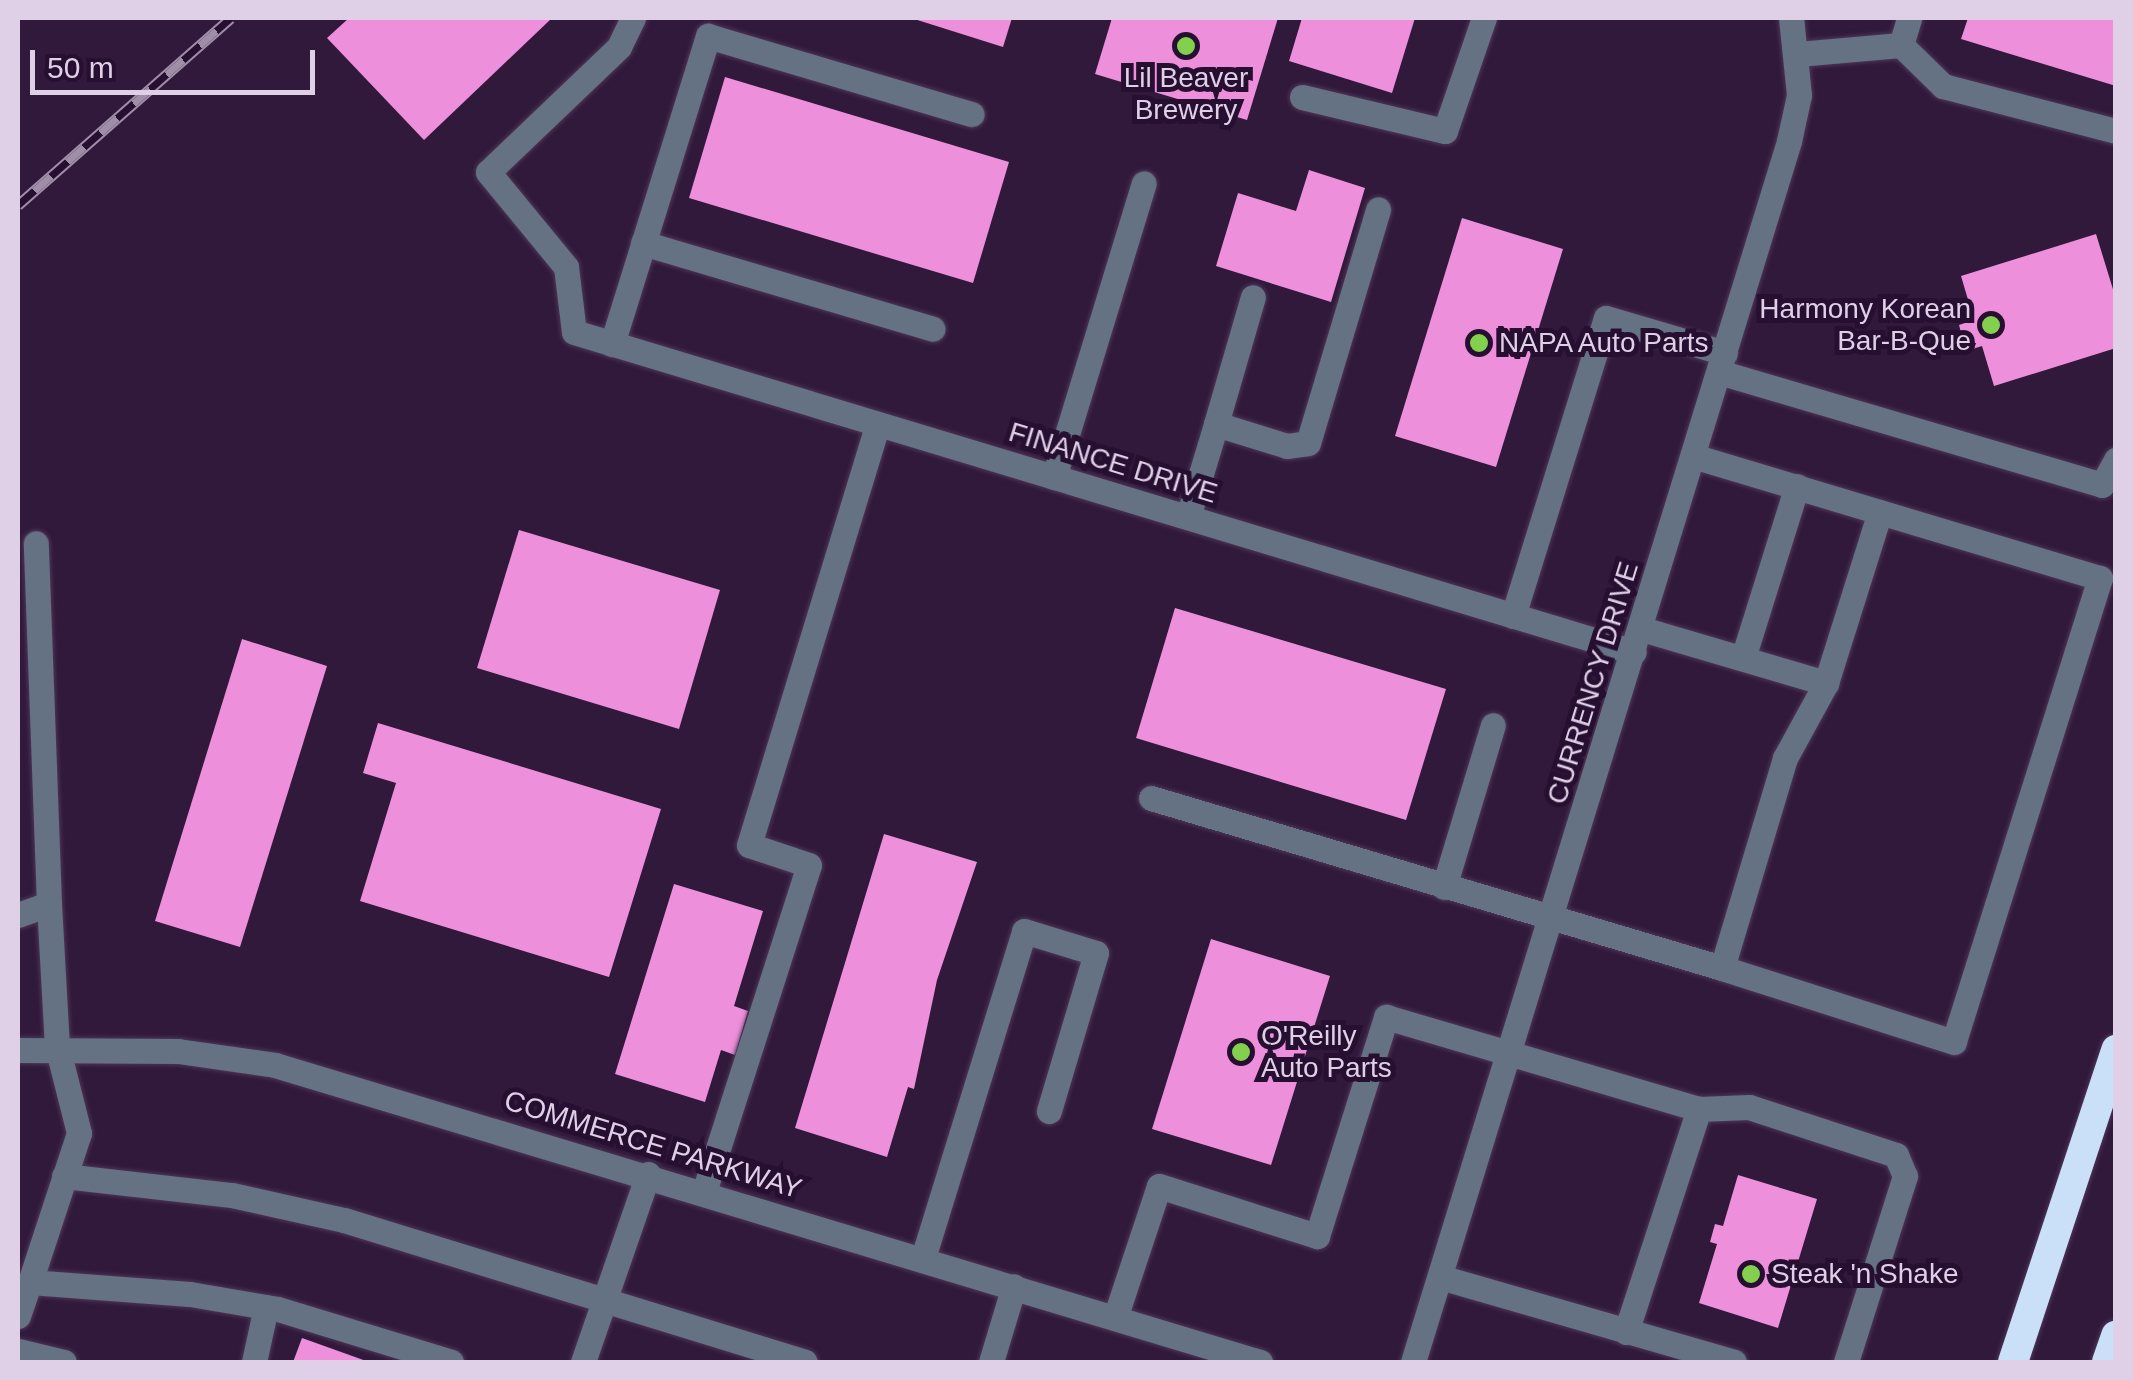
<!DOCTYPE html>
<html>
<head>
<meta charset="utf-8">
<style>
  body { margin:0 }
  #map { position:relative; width:2133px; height:1380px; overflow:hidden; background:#31193c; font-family:Helvetica,sans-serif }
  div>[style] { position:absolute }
  .building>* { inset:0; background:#ed8fda }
  .roads { filter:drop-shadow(0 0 2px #4d3657) drop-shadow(0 0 2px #4d3657) }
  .minor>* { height:25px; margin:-12.5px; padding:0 12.5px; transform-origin:12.5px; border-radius:12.5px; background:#657284 }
  .highway>* { height:30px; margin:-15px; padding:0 15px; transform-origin:15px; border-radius:15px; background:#cadff8 }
  .rail>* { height:11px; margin-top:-5.5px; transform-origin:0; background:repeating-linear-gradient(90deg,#270f32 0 22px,#a08ea9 0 44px); box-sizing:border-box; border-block:2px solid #a08ea9 }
  .dots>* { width:28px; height:28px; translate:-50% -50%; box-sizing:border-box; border:5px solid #270f32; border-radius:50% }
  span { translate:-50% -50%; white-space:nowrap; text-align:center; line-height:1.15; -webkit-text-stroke:10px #270f32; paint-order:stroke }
  .poi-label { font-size:28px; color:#dfd0e7 }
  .right { translate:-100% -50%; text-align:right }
  .left { translate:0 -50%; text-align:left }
  .street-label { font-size:28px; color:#dfd0e7 }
  .frame { position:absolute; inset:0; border:20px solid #dfd0e7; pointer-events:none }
  .scale { position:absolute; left:30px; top:50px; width:285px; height:45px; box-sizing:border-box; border:5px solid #dfd0e7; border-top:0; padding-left:12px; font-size:30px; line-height:35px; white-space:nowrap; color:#dfd0e7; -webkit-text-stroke:8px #270f32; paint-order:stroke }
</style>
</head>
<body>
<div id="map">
  <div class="building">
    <i style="clip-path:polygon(349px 18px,552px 18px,424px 140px,327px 38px)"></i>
    <i style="clip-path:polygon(911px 18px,1012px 18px,1003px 47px)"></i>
    <i style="clip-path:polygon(1112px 18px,1278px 18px,1247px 120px,1095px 74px)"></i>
    <i style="clip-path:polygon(1302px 18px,1415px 18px,1392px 93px,1289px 61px)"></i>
    <i style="clip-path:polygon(1968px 18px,2116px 18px,2116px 86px,1961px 39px)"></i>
    <i style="clip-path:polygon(725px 77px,1009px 162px,973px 283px,689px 198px)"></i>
    <i style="clip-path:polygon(1309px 170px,1365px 188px,1331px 302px,1216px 266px,1238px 193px,1296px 211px)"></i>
    <i style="clip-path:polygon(1462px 218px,1563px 249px,1496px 467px,1395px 436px)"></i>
    <i style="clip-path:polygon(2096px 234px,2116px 299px,2116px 348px,1994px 386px,1982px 346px,1966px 351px,1959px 325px,1974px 320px,1961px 276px)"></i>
    <i style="clip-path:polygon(519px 530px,720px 590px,679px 729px,477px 668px)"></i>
    <i style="clip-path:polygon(1175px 608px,1446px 689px,1406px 820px,1136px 738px)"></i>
    <i style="clip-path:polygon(242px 639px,327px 666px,240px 947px,155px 921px)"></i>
    <i style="clip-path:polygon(378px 723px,661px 809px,609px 977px,360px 901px,396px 783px,363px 773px)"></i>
    <i style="clip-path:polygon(884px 834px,977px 862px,937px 980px,914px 1089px,908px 1087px,887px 1157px,795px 1128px)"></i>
    <i style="clip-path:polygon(674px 884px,763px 911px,734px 1006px,748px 1011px,735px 1055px,721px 1050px,705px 1102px,615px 1074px)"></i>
    <i style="clip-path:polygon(1211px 939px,1330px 976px,1271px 1165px,1152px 1129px)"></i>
    <i style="clip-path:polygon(1738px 1175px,1817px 1199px,1778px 1328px,1699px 1303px,1717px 1244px,1710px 1242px,1715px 1224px,1723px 1226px)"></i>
    <i style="clip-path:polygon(302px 1338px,369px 1362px,293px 1362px)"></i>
  </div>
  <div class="roads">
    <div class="minor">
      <i style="left:633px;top:18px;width:32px;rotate:116deg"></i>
      <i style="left:619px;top:47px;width:181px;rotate:136.3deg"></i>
      <i style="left:488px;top:172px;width:123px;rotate:50.6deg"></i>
      <i style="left:566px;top:267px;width:65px;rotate:83deg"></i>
      <i style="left:574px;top:332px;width:1107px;rotate:16.8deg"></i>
      <i style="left:1901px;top:45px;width:28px;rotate:-73deg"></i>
      <i style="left:1798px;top:54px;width:103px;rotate:-5deg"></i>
      <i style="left:1901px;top:45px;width:59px;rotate:44.3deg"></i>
      <i style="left:1943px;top:86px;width:179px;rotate:14.6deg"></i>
      <i style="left:1302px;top:97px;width:147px;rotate:13.4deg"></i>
      <i style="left:1445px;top:131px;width:120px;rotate:-71deg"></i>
      <i style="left:643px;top:243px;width:302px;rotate:16.5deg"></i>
      <i style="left:612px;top:344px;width:323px;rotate:-72.7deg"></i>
      <i style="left:708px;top:36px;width:275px;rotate:16.5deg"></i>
      <i style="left:1719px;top:372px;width:399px;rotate:16.4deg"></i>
      <i style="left:2102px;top:485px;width:29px;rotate:-61deg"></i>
      <i style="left:1216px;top:424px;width:132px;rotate:-73.8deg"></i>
      <i style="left:1693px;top:456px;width:425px;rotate:16.7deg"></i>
      <i style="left:2100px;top:578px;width:486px;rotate:107.5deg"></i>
      <i style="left:1954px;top:1042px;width:244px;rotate:-162.3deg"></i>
      <i style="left:1054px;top:477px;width:307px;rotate:-73deg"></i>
      <i style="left:1188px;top:517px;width:97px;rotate:-73.2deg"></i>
      <i style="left:1216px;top:424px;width:74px;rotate:17.2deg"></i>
      <i style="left:1287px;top:446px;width:21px;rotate:-8deg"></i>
      <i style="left:1308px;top:443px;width:244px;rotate:-73.3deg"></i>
      <i style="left:1513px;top:616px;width:312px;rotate:-72.7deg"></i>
      <i style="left:1606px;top:318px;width:124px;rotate:16.4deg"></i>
      <i style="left:1642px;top:629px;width:192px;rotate:16.4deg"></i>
      <i style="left:1743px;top:658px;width:180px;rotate:-72.6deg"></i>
      <i style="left:1151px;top:798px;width:596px;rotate:16.58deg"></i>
      <i style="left:1722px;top:968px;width:219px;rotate:-73.3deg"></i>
      <i style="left:1785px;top:758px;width:85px;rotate:-61.3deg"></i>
      <i style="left:1826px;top:683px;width:179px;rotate:-72.5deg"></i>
      <i style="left:1444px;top:887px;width:169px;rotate:-73.2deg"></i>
      <i style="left:49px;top:904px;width:142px;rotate:86.8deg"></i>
      <i style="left:57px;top:1046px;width:90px;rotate:75.8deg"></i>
      <i style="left:79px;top:1133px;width:157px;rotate:108.2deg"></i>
      <i style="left:30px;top:1282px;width:160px;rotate:4.3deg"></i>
      <i style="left:190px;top:1294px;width:89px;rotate:9.7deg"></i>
      <i style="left:278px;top:1309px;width:181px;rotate:17deg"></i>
      <i style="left:18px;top:915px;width:33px;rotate:-20deg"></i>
      <i style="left:49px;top:904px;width:361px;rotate:-92.1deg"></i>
      <i style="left:18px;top:1050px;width:160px;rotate:0.4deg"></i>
      <i style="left:178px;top:1051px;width:98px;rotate:8.2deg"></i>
      <i style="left:275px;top:1065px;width:1029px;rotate:16.78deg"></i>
      <i style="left:64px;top:1176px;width:169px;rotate:6.5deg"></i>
      <i style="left:232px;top:1195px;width:115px;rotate:12.6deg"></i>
      <i style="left:344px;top:1220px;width:482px;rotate:17.1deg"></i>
      <i style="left:704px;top:1192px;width:343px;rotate:-72.2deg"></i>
      <i style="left:809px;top:865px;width:63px;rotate:-161.6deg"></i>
      <i style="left:749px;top:845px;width:440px;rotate:-73deg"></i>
      <i style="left:923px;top:1258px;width:342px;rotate:-72.8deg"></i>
      <i style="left:1024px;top:931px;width:75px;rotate:17deg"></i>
      <i style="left:1096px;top:953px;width:165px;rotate:106.6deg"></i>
      <i style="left:1440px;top:1277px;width:306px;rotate:16.1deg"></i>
      <i style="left:18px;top:1316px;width:36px;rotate:-71deg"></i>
      <i style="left:1115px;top:1318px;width:139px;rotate:-71.6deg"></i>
      <i style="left:1159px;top:1186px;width:166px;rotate:17.6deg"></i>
      <i style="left:1317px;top:1236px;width:230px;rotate:-72.5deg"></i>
      <i style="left:1386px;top:1017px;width:326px;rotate:16.4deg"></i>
      <i style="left:1699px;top:1109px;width:50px;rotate:-2.3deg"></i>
      <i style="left:1749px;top:1107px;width:155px;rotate:18.1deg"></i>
      <i style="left:1896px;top:1155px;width:23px;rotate:67deg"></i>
      <i style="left:1905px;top:1176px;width:195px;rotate:107.6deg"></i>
      <i style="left:1626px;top:1332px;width:235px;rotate:-71.9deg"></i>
      <i style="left:18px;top:1351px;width:47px;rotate:13.4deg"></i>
      <i style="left:254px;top:1362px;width:56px;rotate:-77.7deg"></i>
      <i style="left:583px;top:1362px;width:199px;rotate:-70.9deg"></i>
      <i style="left:991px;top:1362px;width:79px;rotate:-73.2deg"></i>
      <i style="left:1413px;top:1362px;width:1278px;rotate:-72.88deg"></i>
      <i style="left:1789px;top:141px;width:47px;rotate:-77.7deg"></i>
      <i style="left:1799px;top:95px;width:77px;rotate:-95.9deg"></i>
    </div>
    <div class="highway">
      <i style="left:2013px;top:1362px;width:329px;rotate:-71.7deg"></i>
      <i style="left:2107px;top:1362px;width:28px;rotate:-71deg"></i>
    </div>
  </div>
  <div class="rail">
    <i style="left:18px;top:205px;width:283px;rotate:-41.3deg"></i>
  </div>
  <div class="dots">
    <i style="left:1186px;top:46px;background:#83d04e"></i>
    <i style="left:1991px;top:325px;background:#83d04e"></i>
    <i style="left:1479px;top:343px;background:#83d04e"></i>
    <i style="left:1241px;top:1052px;background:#83d04e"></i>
    <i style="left:1751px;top:1274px;background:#83d04e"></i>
  </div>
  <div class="poi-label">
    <span style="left:1186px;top:94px">Lil Beaver<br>Brewery</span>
    <span class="right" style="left:1971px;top:325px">Harmony Korean<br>Bar-B-Que</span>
    <span class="left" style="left:1499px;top:343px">NAPA Auto Parts</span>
    <span class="left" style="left:1261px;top:1052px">O'Reilly<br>Auto Parts</span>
    <span class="left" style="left:1771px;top:1274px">Steak 'n Shake</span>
  </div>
  <div class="street-label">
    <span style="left:1113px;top:463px;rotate:17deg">FINANCE DRIVE</span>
    <span style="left:1593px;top:683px;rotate:-73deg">CURRENCY DRIVE</span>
    <span style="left:653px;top:1145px;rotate:17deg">COMMERCE PARKWAY</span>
  </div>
  <div class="frame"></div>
  <div class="scale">50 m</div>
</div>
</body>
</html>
